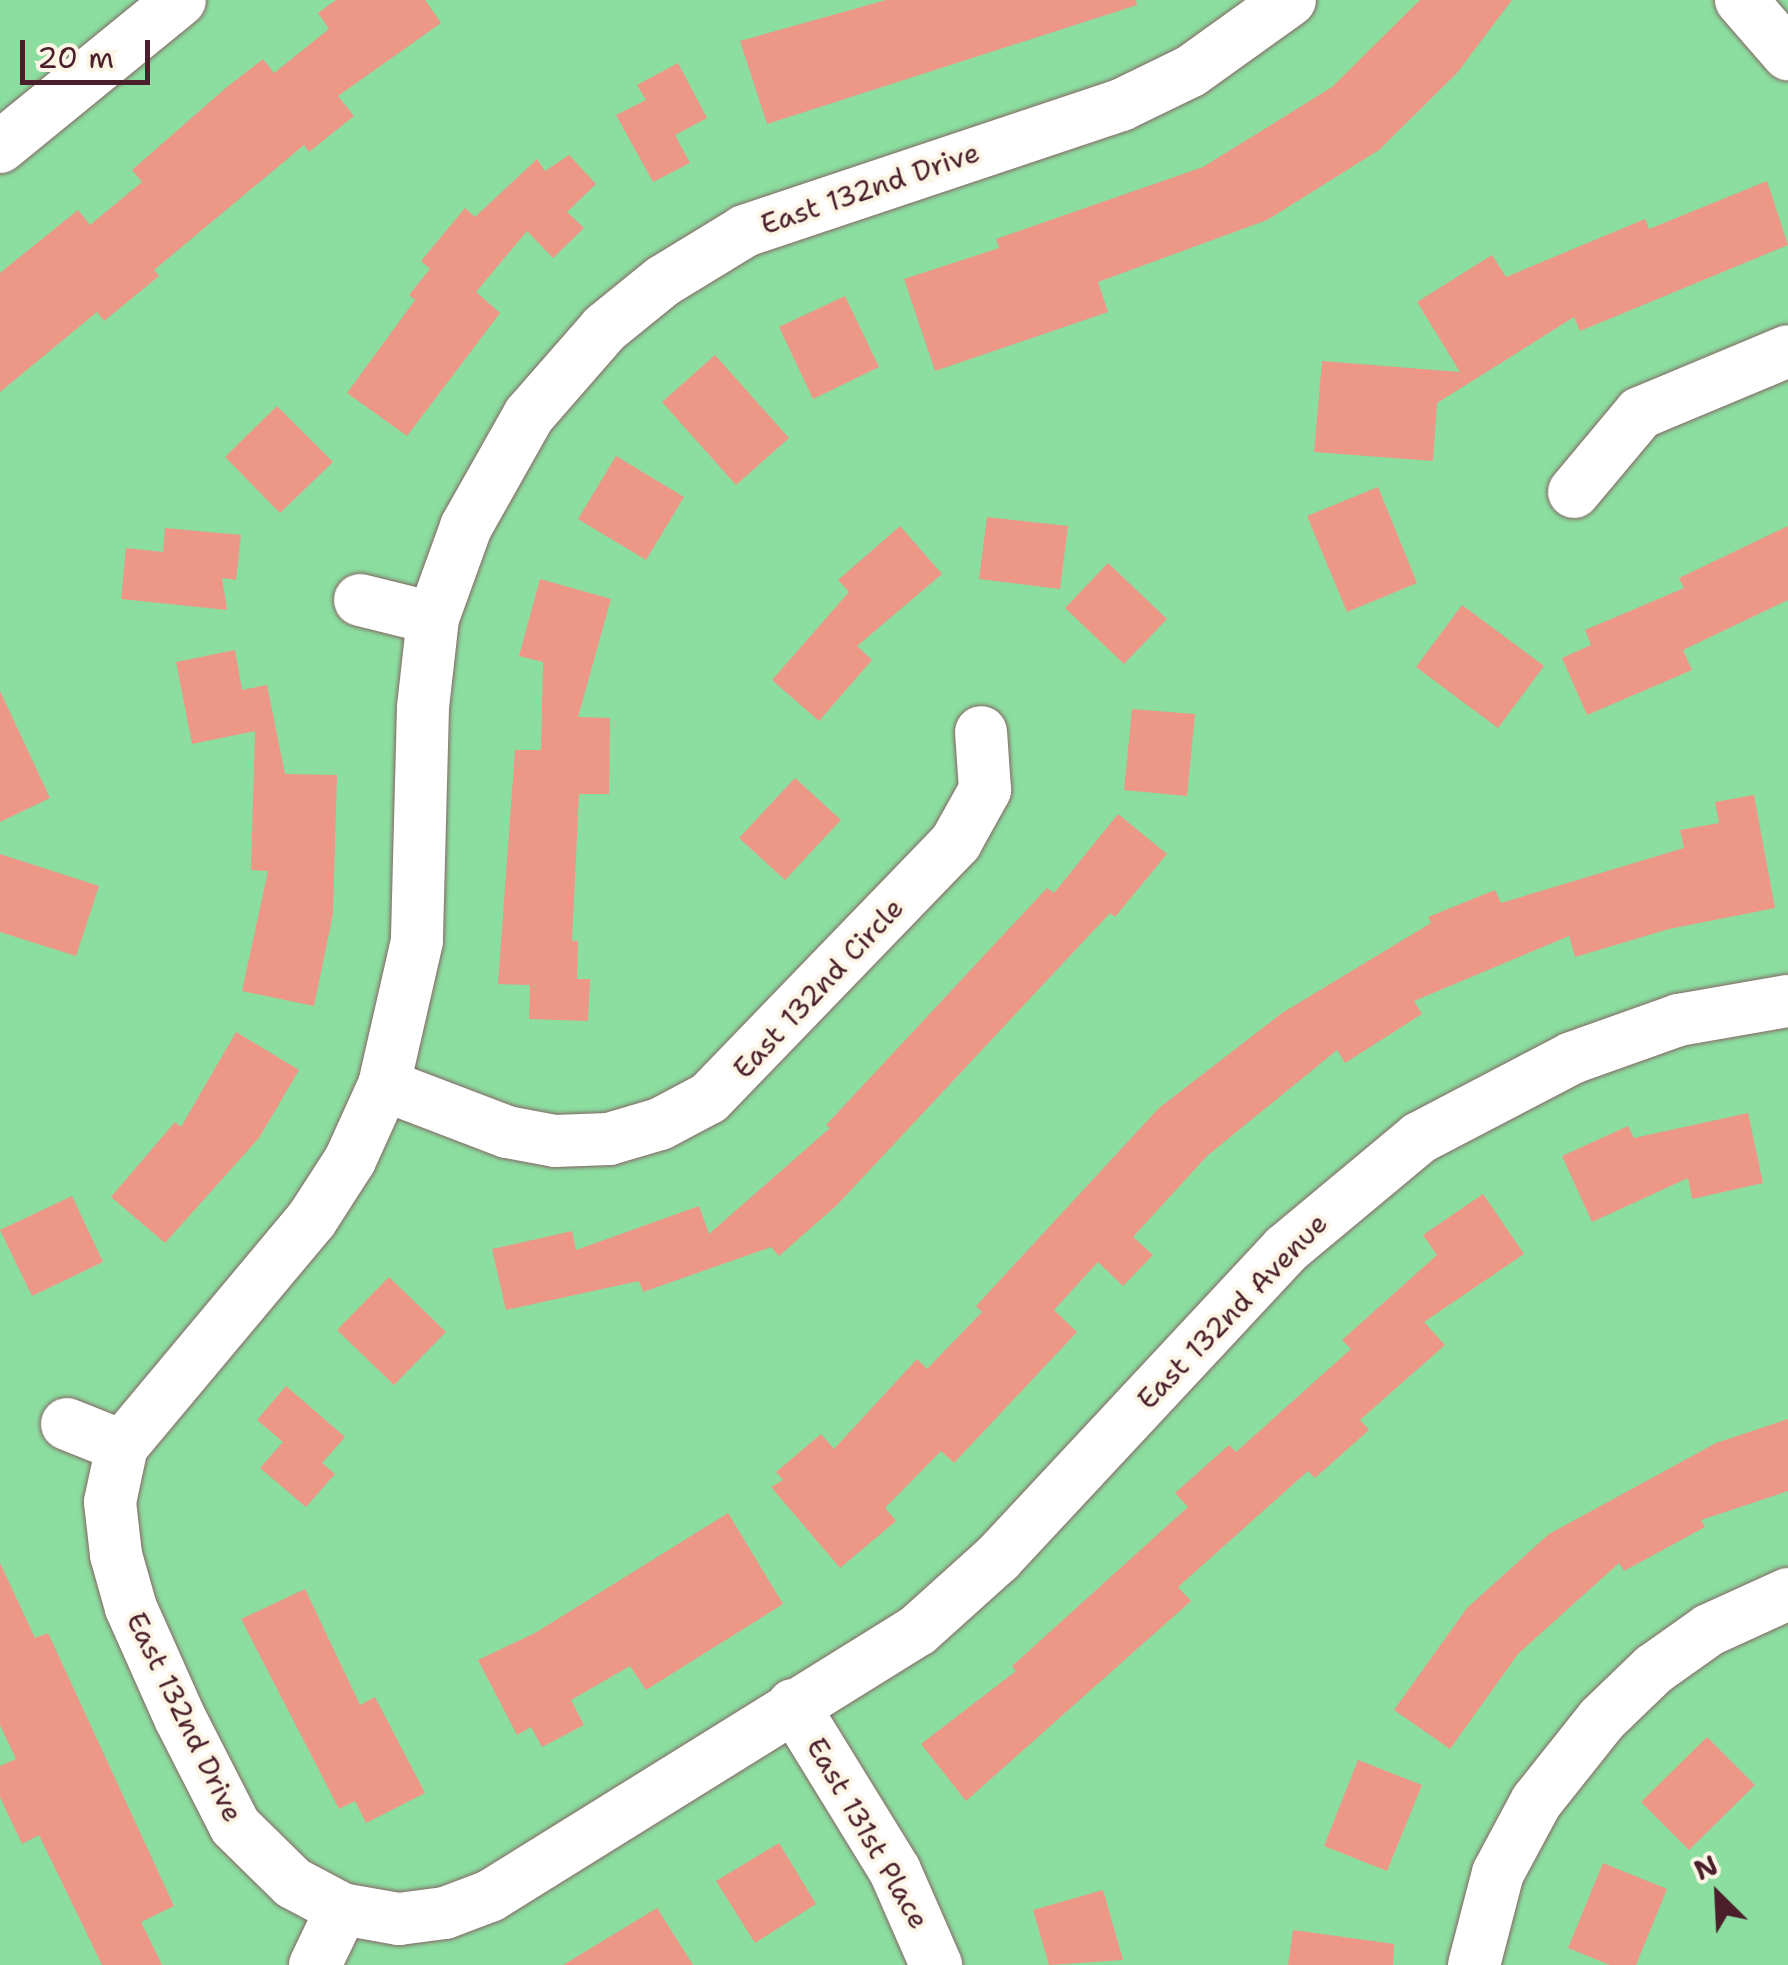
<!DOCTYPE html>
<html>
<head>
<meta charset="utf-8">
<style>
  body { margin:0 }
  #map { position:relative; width:1788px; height:1965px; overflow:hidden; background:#f3e8cd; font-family:"Shantell Sans",sans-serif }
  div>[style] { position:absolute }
  .green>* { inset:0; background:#8bdea0 }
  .building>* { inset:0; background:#ed9786 }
  .roads { filter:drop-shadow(0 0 2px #856564) drop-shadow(0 0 2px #856564) }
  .minor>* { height:52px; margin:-26px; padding:0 26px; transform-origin:26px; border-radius:26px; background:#fff }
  span { translate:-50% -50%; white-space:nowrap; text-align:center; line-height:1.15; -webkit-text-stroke:8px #fcf5e5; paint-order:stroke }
  .street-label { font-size:28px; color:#4a1f2b }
  .north { position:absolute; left:1668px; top:1845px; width:100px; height:100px; -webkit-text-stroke:8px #fcf5e5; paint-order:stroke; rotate:336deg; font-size:28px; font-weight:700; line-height:40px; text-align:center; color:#4a1f2b }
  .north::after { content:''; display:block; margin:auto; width:35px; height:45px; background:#4a1f2b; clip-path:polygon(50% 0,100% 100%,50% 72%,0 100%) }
  .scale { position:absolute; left:20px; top:40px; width:130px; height:45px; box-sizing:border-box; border:5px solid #4a1f2b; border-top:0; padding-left:12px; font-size:30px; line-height:35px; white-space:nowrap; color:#4a1f2b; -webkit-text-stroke:8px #fcf5e5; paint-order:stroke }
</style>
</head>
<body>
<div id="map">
  <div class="green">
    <i style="clip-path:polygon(0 0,1788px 0,1788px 1965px,0 1965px)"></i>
  </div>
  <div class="building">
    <i style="clip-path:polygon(336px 0,425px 0,441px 23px,338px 96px,354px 116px,309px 152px,304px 145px,154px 270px,159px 276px,104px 321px,97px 312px,0 392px,0 273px,78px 210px,90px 225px,142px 182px,132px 170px,227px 87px,263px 59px,274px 73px,329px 29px,318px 13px)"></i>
    <i style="clip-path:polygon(886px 0,1136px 0,1137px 5px,767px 124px,740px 41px)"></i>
    <i style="clip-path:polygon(1420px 0,1512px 0,1457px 73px,1379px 150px,1267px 220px,1098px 282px,1108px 312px,935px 371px,904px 279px,999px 248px,996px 239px,1203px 167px,1332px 87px)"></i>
    <i style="clip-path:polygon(678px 63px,707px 118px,675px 135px,690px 163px,653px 182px,616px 115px,646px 100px,637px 85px)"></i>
    <i style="clip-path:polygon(569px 155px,596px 184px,567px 212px,584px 228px,553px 258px,527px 231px,476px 292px,500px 313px,407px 436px,347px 393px,415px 300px,409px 295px,430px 269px,421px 261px,465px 208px,475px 217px,537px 159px,545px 171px)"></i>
    <i style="clip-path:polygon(1767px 181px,1788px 245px,1580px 331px,1574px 317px,1437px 403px,1433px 461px,1314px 452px,1322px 361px,1460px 372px,1417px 302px,1492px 255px,1506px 277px,1645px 219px,1649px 229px)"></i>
    <i style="clip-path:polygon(845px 296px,879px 367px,813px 399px,779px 327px)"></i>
    <i style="clip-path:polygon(715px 355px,789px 438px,736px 485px,662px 402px)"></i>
    <i style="clip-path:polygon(277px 406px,333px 462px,280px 513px,225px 457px)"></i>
    <i style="clip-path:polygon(616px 456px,684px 497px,646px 560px,578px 519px)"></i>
    <i style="clip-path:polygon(1378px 487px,1417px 583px,1347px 612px,1307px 516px)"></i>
    <i style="clip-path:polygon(987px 517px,1068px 526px,1060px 589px,979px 579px)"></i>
    <i style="clip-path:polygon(900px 526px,942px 574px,857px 646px,872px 660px,819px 721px,772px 680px,849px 592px,838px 580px)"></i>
    <i style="clip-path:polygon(1788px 526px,1788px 600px,1683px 650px,1692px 670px,1587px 715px,1562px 658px,1591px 645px,1585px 630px,1684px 588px,1679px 578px)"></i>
    <i style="clip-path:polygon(165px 528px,241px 535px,236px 580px,222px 578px,227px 610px,121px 599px,126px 548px,163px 552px)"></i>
    <i style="clip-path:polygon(1108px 563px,1167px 619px,1124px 664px,1065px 608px)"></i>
    <i style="clip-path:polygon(540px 579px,611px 599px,578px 717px,610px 718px,609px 794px,579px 794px,572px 941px,578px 941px,577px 979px,590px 979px,588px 1021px,529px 1019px,530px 985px,498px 984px,515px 750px,541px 750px,543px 662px,519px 656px)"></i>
    <i style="clip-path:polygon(1462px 605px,1544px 666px,1498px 728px,1416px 667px)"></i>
    <i style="clip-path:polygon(235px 650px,242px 690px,267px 685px,285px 774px,337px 775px,333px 914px,314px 1006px,242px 991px,268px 871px,251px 870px,255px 731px,192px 744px,176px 662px)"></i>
    <i style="clip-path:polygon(0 691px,50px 798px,0 822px)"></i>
    <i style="clip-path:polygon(1132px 709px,1195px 714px,1187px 796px,1124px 790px)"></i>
    <i style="clip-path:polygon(795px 778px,841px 820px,785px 880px,739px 838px)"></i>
    <i style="clip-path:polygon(1754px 795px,1775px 908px,1669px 929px,1575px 957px,1569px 936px,1414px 1001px,1422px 1014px,1345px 1063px,1337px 1050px,1207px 1156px,1133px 1237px,1153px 1255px,1123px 1286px,1098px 1262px,1054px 1310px,1077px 1332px,954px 1463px,941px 1451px,885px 1508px,896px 1521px,840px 1568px,771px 1487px,783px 1480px,776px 1472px,821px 1434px,834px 1449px,917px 1359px,927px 1369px,982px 1312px,976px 1306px,1159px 1108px,1282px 1013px,1431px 923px,1428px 917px,1495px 890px,1501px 903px,1684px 848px,1680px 830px,1719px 823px,1715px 802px)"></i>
    <i style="clip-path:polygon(1118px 814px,1167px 854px,1115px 917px,1110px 913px,837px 1205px,779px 1256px,771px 1247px,643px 1292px,639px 1281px,506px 1310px,492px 1249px,572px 1231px,576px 1250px,699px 1206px,709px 1234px,830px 1128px,826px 1125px,1047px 888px,1054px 893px)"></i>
    <i style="clip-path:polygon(0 854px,99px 886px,76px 956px,0 932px)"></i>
    <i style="clip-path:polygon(236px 1032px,299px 1070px,259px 1138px,165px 1243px,111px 1197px,175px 1122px,181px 1127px)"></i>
    <i style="clip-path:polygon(1748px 1113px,1763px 1183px,1692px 1199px,1688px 1178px,1592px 1222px,1562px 1156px,1628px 1126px,1634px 1138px)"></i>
    <i style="clip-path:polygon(1483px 1194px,1524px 1254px,1424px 1322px,1445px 1345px,1360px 1420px,1369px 1430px,1315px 1478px,1308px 1471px,1178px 1587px,1191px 1601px,966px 1801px,921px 1744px,1016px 1671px,1012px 1666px,1188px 1507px,1175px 1493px,1229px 1445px,1236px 1452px,1351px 1349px,1342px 1340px,1437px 1255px,1423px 1235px)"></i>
    <i style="clip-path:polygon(72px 1196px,103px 1262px,32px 1296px,0 1230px)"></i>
    <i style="clip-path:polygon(389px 1277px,446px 1332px,394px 1385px,337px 1330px)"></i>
    <i style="clip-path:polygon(286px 1386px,345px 1437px,322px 1463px,335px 1474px,306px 1507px,260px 1468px,283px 1442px,257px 1420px)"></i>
    <i style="clip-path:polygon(1788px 1419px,1788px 1491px,1701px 1520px,1705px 1527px,1624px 1571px,1619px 1563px,1518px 1654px,1450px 1749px,1394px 1710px,1467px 1608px,1549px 1534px,1716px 1443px)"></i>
    <i style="clip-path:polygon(728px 1513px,783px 1604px,646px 1690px,630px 1666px,571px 1700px,584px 1725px,542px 1747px,531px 1727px,517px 1735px,478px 1660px,535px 1633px)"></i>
    <i style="clip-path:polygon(0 1563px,35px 1638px,48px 1633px,174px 1906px,141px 1922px,162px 1965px,102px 1965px,39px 1835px,22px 1844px,0 1797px,0 1766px,16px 1759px,0 1725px)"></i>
    <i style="clip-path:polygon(305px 1589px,360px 1705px,375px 1697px,425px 1793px,366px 1823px,355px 1801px,339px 1809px,241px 1619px)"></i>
    <i style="clip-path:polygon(1707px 1737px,1755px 1785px,1689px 1850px,1641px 1802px)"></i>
    <i style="clip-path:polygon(1358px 1760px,1422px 1785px,1387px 1871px,1324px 1846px)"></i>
    <i style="clip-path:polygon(779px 1843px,816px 1904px,755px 1943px,716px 1881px)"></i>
    <i style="clip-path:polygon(1603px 1863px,1667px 1889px,1636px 1965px,1610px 1965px,1568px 1948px)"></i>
    <i style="clip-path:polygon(1103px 1890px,1123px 1960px,1049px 1965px,1033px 1910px)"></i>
    <i style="clip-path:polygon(657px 1908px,693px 1965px,563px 1965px)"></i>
    <i style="clip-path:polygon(1293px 1930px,1394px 1944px,1393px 1965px,1288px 1965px)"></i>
  </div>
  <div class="roads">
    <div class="minor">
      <i style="left:1290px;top:0;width:122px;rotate:144.4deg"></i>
      <i style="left:1191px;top:71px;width:78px;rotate:154.1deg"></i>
      <i style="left:1121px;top:105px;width:397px;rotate:161.5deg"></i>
      <i style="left:745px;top:231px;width:96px;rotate:148.6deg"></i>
      <i style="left:663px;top:281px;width:75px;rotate:141deg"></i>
      <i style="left:605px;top:328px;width:116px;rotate:131.1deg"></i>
      <i style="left:529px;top:415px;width:129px;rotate:119.4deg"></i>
      <i style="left:466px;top:527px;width:97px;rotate:109.9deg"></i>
      <i style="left:433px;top:618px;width:90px;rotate:96.4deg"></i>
      <i style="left:423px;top:707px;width:234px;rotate:91.5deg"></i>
      <i style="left:417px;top:941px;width:148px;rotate:102.9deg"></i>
      <i style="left:384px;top:1085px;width:82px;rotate:114.4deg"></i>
      <i style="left:350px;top:1160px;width:70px;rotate:122.8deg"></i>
      <i style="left:312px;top:1219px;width:296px;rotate:129.9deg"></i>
      <i style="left:122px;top:1446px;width:57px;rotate:102.1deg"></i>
      <i style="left:110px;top:1502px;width:53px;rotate:83.5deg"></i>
      <i style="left:116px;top:1555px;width:55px;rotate:74.2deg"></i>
      <i style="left:131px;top:1608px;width:120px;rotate:66deg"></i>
      <i style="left:180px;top:1718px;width:121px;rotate:63deg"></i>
      <i style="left:235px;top:1826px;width:81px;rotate:44.5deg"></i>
      <i style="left:293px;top:1883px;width:55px;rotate:28deg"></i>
      <i style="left:342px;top:1909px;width:58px;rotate:10deg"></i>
      <i style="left:399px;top:1919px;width:46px;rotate:-7.4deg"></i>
      <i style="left:445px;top:1913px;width:48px;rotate:-20.7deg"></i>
      <i style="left:490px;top:1896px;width:504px;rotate:-31.86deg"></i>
      <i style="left:918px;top:1630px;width:108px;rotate:-42deg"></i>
      <i style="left:998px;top:1558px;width:422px;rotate:-47deg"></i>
      <i style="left:1286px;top:1249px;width:173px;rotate:-39.8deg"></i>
      <i style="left:1419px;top:1138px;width:173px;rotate:-27.6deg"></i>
      <i style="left:1572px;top:1058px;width:114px;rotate:-19.6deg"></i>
      <i style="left:1679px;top:1020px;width:111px;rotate:-9.9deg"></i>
      <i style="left:1741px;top:0;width:72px;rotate:49deg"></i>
      <i style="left:0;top:147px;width:232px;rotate:-39.2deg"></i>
      <i style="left:1574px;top:492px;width:103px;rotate:-50.1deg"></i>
      <i style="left:1640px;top:413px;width:160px;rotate:-22.7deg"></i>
      <i style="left:360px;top:600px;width:75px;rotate:13.9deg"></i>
      <i style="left:384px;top:1085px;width:132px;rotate:20.9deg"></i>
      <i style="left:507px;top:1132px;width:49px;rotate:10.6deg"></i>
      <i style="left:555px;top:1141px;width:54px;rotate:-2.1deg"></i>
      <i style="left:609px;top:1139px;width:53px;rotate:-16.4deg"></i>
      <i style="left:660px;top:1124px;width:55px;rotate:-28deg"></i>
      <i style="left:709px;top:1098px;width:356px;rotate:-46deg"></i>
      <i style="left:956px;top:842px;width:60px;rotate:-60.9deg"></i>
      <i style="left:985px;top:790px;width:58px;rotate:-93.9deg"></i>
      <i style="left:67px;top:1424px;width:59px;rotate:21.8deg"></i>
      <i style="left:793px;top:1705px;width:195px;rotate:58.4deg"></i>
      <i style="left:895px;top:1871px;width:103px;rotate:66.4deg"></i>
      <i style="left:315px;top:1965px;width:62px;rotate:-64.3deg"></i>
      <i style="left:1474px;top:1965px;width:95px;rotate:-75.4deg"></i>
      <i style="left:1498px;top:1873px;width:81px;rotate:-61.8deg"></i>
      <i style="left:1536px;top:1802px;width:106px;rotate:-51.5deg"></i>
      <i style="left:1602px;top:1719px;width:72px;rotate:-43.9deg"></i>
      <i style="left:1654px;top:1669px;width:67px;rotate:-35.3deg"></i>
      <i style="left:1709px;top:1630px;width:87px;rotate:-24.5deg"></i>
    </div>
  </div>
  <div class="street-label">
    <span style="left:870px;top:188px;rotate:-19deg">East 132nd Drive</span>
    <span style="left:818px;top:988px;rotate:-47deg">East 132nd Circle</span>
    <span style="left:1232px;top:1311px;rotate:-46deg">East 132nd Avenue</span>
    <span style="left:185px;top:1717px;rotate:64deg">East 132nd Drive</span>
    <span style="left:868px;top:1833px;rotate:60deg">East 131st Place</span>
  </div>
  <div class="north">N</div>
  <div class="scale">20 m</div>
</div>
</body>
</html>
